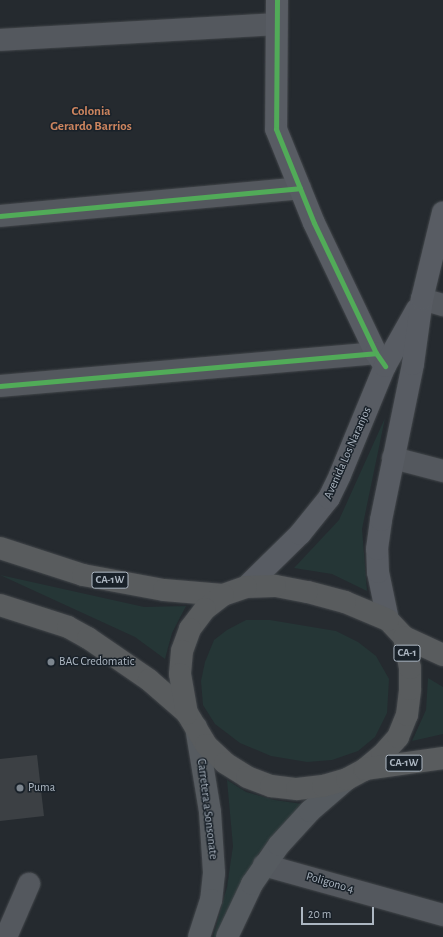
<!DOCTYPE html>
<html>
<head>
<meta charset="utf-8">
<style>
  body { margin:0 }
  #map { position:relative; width:443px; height:937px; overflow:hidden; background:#252a2f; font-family:"Alegreya Sans",sans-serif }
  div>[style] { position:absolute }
  .green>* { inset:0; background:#253636 }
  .building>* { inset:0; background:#3c4044 }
  .roads { filter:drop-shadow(0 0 1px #42464a) drop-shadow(0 0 1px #42464a) }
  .street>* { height:22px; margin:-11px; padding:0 11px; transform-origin:11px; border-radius:11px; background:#54585e }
  .secondary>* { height:22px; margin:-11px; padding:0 11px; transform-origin:11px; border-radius:11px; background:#585c63 }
  .primary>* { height:22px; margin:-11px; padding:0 11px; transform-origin:11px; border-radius:11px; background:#565b60 }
  .highway>* { height:22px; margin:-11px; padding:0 11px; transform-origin:11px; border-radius:11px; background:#595c5e }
  .cycleway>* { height:5px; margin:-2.5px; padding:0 2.5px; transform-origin:2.5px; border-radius:2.5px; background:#51ab58 }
  .dots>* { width:11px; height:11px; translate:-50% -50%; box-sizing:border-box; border:2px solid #192129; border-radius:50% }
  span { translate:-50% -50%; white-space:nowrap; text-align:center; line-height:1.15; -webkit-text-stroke:3px #192129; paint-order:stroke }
  .shield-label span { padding:1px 3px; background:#192129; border:1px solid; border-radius:3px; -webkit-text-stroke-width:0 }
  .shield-label { font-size:11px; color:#adb7c2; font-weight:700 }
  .street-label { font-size:12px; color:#adb7c2 }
  .poi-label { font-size:12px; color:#adb7c2 }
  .left { translate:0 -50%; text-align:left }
  .neighbourhood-label { font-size:13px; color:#cc845e; font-weight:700 }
  .scale { position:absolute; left:301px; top:907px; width:73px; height:18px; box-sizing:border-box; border:2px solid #adb7c2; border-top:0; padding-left:5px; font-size:12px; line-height:14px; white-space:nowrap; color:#adb7c2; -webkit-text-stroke:3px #192129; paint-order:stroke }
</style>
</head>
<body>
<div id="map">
  <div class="green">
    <i style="clip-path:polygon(385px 418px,362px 529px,367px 591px,332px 574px,294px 568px,339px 520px)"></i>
    <i style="clip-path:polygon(0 575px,144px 607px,186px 606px,172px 633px,165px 659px,135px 637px)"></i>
    <i style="clip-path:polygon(246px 620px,270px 620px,336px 631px,358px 642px,376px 656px,389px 679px,387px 713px,375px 737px,358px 751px,332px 760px,307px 762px,271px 756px,240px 743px,215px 724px,203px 705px,201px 681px,205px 662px,214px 640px,227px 630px)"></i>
    <i style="clip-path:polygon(428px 678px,443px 687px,443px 734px,412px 741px,426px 710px)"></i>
    <i style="clip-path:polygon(227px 780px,246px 792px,274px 800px,302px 804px,259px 853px,216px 937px,213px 937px,227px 887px,233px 846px)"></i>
  </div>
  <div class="building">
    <i style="clip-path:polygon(37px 755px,44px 816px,0 821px,0 759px)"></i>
  </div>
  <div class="roads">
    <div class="street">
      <i style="left:0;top:40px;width:276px;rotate:-3.3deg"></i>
      <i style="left:0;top:216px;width:301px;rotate:-5.3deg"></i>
      <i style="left:422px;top:299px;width:22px;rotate:16deg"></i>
      <i style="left:0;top:386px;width:377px;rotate:-5deg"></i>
      <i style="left:393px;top:458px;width:52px;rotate:14.6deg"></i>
      <i style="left:264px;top:865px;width:186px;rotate:15.6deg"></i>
      <i style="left:6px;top:937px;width:58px;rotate:-66.5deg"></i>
    </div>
    <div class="secondary">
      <i style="left:277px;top:0;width:129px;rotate:90.4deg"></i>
      <i style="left:276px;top:129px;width:101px;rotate:68deg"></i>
      <i style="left:314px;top:223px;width:144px;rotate:64.5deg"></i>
      <i style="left:376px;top:353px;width:16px;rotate:55deg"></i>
      <i style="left:246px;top:587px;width:76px;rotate:-44.5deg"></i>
      <i style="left:300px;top:534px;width:46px;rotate:-51.1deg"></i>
      <i style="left:329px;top:498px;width:25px;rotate:-64deg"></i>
      <i style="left:340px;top:475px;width:118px;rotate:-67.6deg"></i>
      <i style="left:385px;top:366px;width:65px;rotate:-60.7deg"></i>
      <i style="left:388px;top:620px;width:49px;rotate:-101.8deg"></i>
      <i style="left:378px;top:572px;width:23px;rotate:-92deg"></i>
      <i style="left:377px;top:549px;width:29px;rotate:-82deg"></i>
      <i style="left:381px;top:520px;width:159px;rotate:-78.4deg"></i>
      <i style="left:413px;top:364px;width:66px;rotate:-82.1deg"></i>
      <i style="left:422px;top:299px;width:89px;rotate:-76.4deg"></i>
    </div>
    <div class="primary">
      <i style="left:196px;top:727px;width:86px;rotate:80.6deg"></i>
      <i style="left:210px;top:812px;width:61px;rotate:86.2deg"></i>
      <i style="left:214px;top:873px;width:27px;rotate:96deg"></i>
      <i style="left:211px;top:900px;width:39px;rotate:108deg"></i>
      <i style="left:227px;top:937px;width:59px;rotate:-64.7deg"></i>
      <i style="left:252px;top:884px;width:47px;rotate:-55.3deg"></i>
      <i style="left:279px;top:845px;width:46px;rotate:-47.6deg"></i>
      <i style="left:310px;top:811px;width:49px;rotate:-40.9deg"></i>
    </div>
    <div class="highway">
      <i style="left:0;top:548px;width:87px;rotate:18deg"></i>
      <i style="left:83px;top:575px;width:82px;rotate:10.5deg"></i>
      <i style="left:164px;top:590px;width:59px;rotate:4.8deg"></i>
      <i style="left:0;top:605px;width:71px;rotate:17.9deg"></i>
      <i style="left:68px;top:627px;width:23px;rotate:29deg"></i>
      <i style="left:88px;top:638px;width:74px;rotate:34.5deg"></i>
      <i style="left:149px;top:680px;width:50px;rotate:41deg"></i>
      <i style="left:187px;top:713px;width:37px;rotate:59deg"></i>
      <i style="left:206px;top:745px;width:26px;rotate:43deg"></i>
      <i style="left:225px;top:763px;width:26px;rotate:32deg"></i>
      <i style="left:247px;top:777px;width:26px;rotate:21deg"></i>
      <i style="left:271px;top:786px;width:26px;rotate:7deg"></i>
      <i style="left:297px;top:789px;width:26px;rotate:-7deg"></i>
      <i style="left:323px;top:786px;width:25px;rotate:-16deg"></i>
      <i style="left:347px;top:779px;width:19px;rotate:-28deg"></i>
      <i style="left:364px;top:770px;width:23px;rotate:-40deg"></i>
      <i style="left:382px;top:755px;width:24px;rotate:-48deg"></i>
      <i style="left:398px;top:737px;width:24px;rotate:-68deg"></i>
      <i style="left:407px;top:715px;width:26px;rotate:-83deg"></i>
      <i style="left:410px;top:689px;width:21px;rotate:-90deg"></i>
      <i style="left:410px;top:668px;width:32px;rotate:-101deg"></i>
      <i style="left:404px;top:637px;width:23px;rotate:-133deg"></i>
      <i style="left:388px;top:620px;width:47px;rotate:-157.3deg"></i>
      <i style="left:345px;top:602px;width:39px;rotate:-165deg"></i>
      <i style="left:307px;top:592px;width:33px;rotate:-169deg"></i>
      <i style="left:275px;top:586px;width:29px;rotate:178deg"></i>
      <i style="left:246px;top:587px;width:24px;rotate:161deg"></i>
      <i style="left:223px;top:595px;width:23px;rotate:142deg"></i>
      <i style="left:205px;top:609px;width:25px;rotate:127deg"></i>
      <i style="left:190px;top:629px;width:23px;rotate:110deg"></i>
      <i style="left:182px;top:651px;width:23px;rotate:95deg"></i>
      <i style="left:180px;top:674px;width:40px;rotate:80deg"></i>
      <i style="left:404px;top:637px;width:43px;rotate:24.8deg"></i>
      <i style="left:365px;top:769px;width:79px;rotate:-8deg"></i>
    </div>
  </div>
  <div class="cycleway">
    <i style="left:277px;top:0;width:129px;rotate:90.4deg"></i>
    <i style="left:276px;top:129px;width:101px;rotate:68deg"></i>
    <i style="left:314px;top:223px;width:144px;rotate:64.5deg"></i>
    <i style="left:376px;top:353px;width:16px;rotate:55deg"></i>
    <i style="left:0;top:216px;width:301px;rotate:-5.3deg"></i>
    <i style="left:0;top:386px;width:377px;rotate:-5deg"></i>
  </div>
  <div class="dots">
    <i style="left:51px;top:662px;background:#7d868f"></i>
    <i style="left:20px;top:788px;background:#7d868f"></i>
  </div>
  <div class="shield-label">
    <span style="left:110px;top:580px">CA-1W</span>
    <span style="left:407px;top:653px">CA-1</span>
    <span style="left:404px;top:763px">CA-1W</span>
  </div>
  <div class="street-label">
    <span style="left:348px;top:453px;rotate:-66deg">Avenida Los Naranjos</span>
    <span style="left:207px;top:809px;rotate:83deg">Carretera a Sonsonate</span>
    <span style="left:330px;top:883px;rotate:16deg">Poligono 4</span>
  </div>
  <div class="poi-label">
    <span class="left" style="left:59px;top:662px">BAC Credomatic</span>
    <span class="left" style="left:28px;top:788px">Puma</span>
  </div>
  <div class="neighbourhood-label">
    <span style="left:91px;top:120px">Colonia<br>Gerardo Barrios</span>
  </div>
  <div class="scale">20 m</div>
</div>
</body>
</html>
